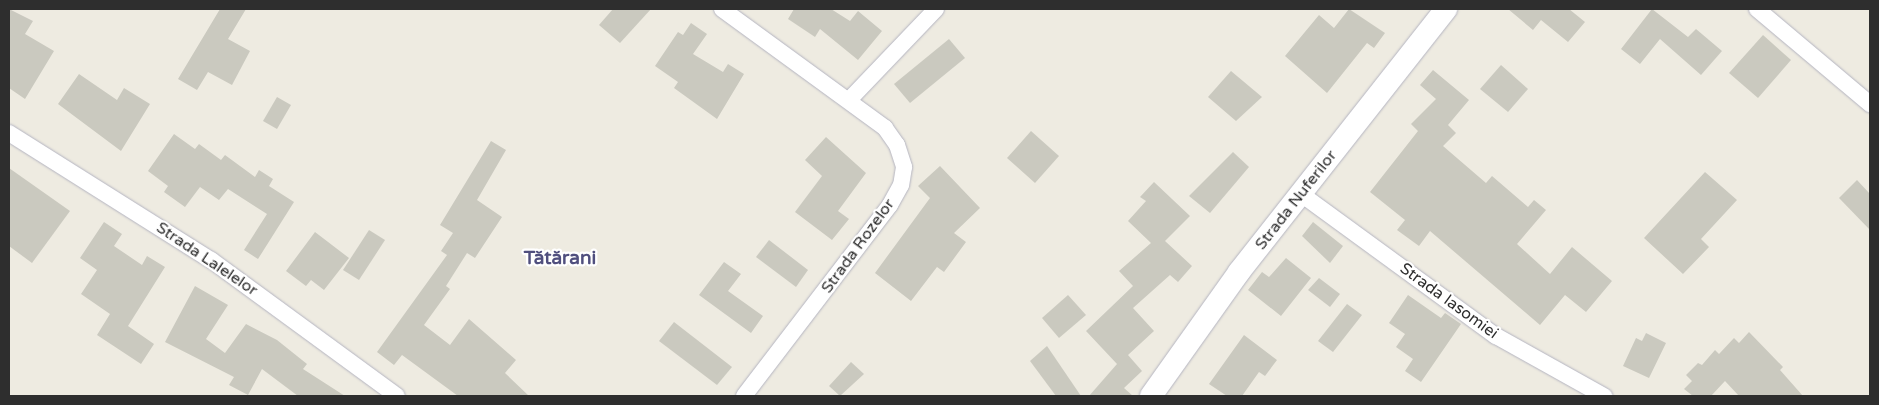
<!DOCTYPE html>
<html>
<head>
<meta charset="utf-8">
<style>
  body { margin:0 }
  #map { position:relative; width:1879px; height:405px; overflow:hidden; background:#eeebe1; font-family:"Varela Round",sans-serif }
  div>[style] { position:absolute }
  .building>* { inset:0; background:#cac9bf }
  .roads { filter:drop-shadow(0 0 1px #b4b4c0) drop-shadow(0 0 1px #b4b4c0) }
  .minor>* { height:16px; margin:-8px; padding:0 8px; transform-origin:8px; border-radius:8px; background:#fff }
  .secondary>* { height:22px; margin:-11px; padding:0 11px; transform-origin:11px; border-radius:11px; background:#fff }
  span { translate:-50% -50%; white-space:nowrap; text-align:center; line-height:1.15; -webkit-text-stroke:4.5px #fff; paint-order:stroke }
  .street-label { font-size:16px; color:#2e2e2e }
  .quarter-label { font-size:19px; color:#504f7e; font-weight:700 }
  .frame { position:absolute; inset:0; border:10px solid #2e2e2e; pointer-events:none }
</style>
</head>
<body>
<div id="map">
  <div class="building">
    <i style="clip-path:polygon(9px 9px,33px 21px,25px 34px,54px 51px,25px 99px,9px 88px)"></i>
    <i style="clip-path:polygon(220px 9px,246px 9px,228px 39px,250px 51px,232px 85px,208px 72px,197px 90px,178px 79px)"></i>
    <i style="clip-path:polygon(613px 9px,651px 9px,620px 43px,599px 25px)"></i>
    <i style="clip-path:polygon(794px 9px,831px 9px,850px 21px,858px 11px,882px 31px,858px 60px,820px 29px,815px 37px,788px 19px)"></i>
    <i style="clip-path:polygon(1349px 9px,1385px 33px,1374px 48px,1367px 43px,1327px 93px,1285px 56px,1319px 15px,1334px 28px)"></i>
    <i style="clip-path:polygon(1508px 9px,1569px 9px,1585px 22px,1568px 42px,1541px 20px,1533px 30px)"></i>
    <i style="clip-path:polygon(1652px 9px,1688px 37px,1696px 29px,1722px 51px,1701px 75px,1660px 39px,1640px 64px,1621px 49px)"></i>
    <i style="clip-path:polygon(691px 23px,707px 34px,693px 54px,723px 72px,728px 64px,744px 74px,717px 119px,674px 88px,678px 82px,655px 66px,678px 32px,683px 35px)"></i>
    <i style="clip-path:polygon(1763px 35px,1791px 60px,1758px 98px,1729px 73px)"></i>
    <i style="clip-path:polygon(949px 39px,965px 58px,910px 103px,894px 84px)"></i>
    <i style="clip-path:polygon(1501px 65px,1528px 89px,1508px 112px,1480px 89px)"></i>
    <i style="clip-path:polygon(1433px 70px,1469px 100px,1448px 125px,1456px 133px,1443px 146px,1486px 183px,1492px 176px,1528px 207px,1534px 200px,1546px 210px,1517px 244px,1550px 274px,1572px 247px,1612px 281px,1586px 312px,1565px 295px,1540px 325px,1430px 231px,1419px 246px,1397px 230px,1405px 220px,1370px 192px,1418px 131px,1411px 124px,1436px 99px,1420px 85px)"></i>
    <i style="clip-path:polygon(1231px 71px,1262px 97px,1236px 121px,1208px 97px)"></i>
    <i style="clip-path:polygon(79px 74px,117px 100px,124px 88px,150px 104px,121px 151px,58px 104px)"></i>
    <i style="clip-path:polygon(277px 97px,291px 105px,277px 129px,263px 121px)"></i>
    <i style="clip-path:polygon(1031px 131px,1059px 156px,1035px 183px,1007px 158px)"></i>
    <i style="clip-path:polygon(174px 134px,195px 149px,199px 144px,221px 160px,225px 155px,255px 177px,259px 170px,273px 179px,269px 186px,294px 202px,258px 259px,244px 250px,267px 214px,228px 189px,219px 200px,200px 187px,185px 207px,164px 192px,168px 186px,148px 171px)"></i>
    <i style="clip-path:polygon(826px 137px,866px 173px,838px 211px,849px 219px,832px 240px,795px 212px,822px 176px,805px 160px)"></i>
    <i style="clip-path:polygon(491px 141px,506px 150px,477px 200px,502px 217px,475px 258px,467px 253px,446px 286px,450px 289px,424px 325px,450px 345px,469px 319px,516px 360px,505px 373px,529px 396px,458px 396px,402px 355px,394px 365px,377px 352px,447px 255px,441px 251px,453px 233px,440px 225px)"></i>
    <i style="clip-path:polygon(1233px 152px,1249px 167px,1210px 213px,1189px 196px)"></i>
    <i style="clip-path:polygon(940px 166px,980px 208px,954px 233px,966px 242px,944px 272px,937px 267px,911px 301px,875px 273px,930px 198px,918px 186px)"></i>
    <i style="clip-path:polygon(9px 168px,70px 211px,32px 263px,9px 246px)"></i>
    <i style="clip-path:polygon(1705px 172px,1737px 200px,1701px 239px,1709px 247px,1683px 274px,1644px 238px)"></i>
    <i style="clip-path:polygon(1857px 180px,1870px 194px,1870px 230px,1839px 198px)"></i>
    <i style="clip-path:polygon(1154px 182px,1190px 216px,1165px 241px,1192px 266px,1178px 282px,1170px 275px,1133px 308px,1154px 331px,1128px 355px,1142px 371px,1124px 388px,1133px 396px,1089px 396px,1117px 364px,1086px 331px,1133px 286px,1119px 271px,1151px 243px,1128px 221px,1146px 201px,1140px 197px)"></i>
    <i style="clip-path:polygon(104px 222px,122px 234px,114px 246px,142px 265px,147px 256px,165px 267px,128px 326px,154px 344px,141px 364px,97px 335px,110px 314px,81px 294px,97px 270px,80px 258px)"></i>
    <i style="clip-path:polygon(1313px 222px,1343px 246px,1330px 263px,1302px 236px)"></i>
    <i style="clip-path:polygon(369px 230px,385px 240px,359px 280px,343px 270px)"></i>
    <i style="clip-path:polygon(315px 232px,349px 258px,324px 290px,311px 280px,306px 286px,286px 271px)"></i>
    <i style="clip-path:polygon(769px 240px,808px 270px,796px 287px,756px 257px)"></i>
    <i style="clip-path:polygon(1286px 258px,1311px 278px,1281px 316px,1248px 290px,1262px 272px,1269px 277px)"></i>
    <i style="clip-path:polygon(724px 262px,741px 274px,728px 291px,763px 316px,751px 333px,699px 295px)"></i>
    <i style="clip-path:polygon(1319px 278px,1340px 294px,1330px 307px,1308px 290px)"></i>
    <i style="clip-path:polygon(195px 286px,228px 305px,206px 339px,225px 353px,246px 324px,277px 340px,307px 364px,303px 369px,345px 396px,298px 396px,262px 369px,248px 395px,229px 385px,234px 377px,165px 342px)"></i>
    <i style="clip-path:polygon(1068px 295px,1086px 315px,1059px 338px,1042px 318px)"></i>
    <i style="clip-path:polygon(1408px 295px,1441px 318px,1445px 313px,1461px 324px,1421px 382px,1405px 371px,1413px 359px,1396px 347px,1405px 334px,1389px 323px)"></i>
    <i style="clip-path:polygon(1347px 304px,1362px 315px,1333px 352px,1318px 341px)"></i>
    <i style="clip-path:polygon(674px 322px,732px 367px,717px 385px,659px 341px)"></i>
    <i style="clip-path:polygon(1749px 332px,1783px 367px,1780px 370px,1803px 396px,1739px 396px,1725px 381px,1711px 396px,1693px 396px,1684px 389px,1692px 381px,1686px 375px,1698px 363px,1702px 365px,1715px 350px,1719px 354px,1734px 338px,1739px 343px)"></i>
    <i style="clip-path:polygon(1646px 333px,1666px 343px,1649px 378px,1623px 366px,1636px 338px,1642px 341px)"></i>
    <i style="clip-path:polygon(1244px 335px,1277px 360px,1265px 376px,1259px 372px,1242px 396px,1227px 396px,1209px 384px)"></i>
    <i style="clip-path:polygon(1047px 346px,1081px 396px,1056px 396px,1030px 361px)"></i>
    <i style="clip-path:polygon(851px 362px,864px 374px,840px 396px,829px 386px)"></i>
  </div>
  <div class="roads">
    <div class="minor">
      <i style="left:722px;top:9px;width:202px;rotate:36.1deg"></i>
      <i style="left:885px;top:128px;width:21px;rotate:55deg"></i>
      <i style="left:897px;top:145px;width:23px;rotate:72deg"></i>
      <i style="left:904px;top:167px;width:18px;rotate:99deg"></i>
      <i style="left:901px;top:185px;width:23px;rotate:119deg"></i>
      <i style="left:890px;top:205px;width:240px;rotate:127.4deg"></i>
      <i style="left:1757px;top:9px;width:148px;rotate:40.1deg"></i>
      <i style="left:849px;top:100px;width:126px;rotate:-46.3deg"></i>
      <i style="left:9px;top:133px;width:239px;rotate:32.2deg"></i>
      <i style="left:211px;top:260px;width:230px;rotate:36.2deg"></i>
      <i style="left:1301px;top:194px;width:241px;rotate:36.1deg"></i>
      <i style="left:1496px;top:336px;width:124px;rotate:29.1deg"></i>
    </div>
    <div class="secondary">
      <i style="left:1151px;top:396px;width:152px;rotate:-54.6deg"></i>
      <i style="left:1239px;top:272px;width:335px;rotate:-51.8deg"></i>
    </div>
  </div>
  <div class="street-label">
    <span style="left:1296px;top:200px;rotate:-52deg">Strada Nuferilor</span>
    <span style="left:858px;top:246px;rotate:-54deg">Strada Rozelor</span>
    <span style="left:207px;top:259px;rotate:34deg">Strada Lalelelor</span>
    <span style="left:1449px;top:301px;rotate:36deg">Strada Iasomiei</span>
  </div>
  <div class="quarter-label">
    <span style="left:560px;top:259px">Tătărani</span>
  </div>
  <div class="frame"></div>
</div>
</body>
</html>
